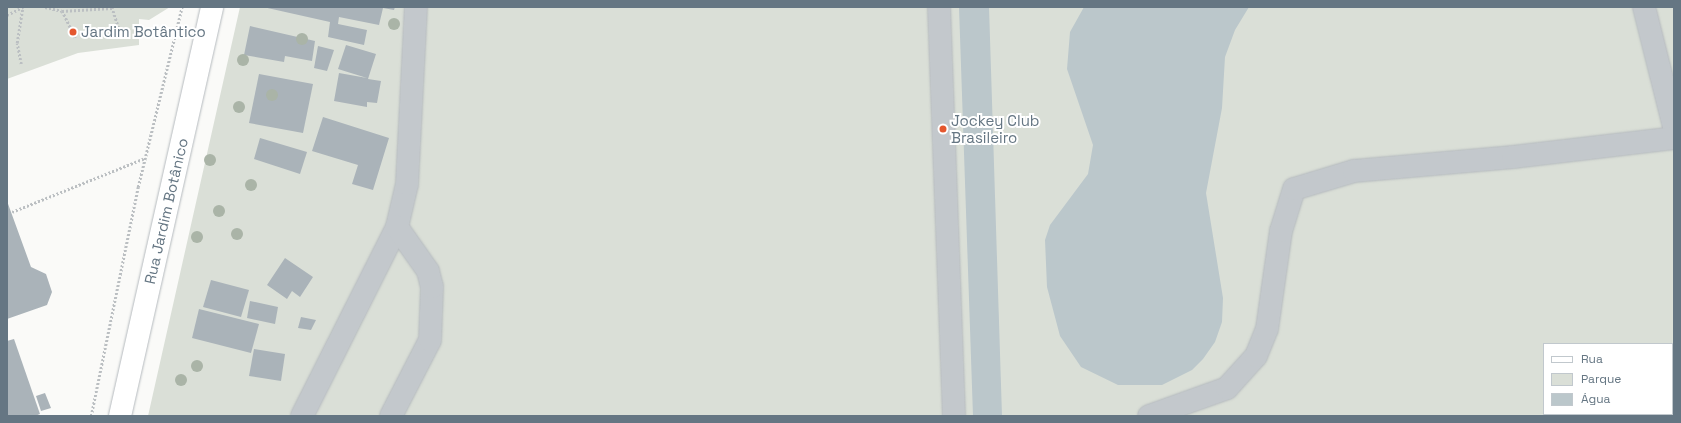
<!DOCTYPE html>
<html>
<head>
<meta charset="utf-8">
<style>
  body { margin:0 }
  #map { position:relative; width:1681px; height:423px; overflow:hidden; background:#fafaf8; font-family:"Space Grotesk",sans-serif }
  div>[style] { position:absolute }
  .green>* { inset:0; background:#dadfd7 }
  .water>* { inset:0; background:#bbc7cb }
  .building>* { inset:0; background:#aab3b9 }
  .path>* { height:2.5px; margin-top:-1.25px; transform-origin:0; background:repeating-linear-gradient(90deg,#bbbfc2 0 2px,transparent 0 4px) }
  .roads { filter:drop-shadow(0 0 1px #b5babe) drop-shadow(0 0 1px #b5babe) }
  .minor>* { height:22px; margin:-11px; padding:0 11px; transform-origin:11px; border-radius:11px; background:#c3c8cc }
  .major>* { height:22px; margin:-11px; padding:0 11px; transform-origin:11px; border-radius:11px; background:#fff }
  .trees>* { width:12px; height:12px; margin:-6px; border-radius:50%; background:#aab4a7 }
  .dots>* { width:11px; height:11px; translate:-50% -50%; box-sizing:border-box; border:2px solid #fff; border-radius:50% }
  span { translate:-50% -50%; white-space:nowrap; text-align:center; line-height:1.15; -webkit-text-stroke:4px #fff; paint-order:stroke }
  .poi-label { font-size:15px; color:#657683 }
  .left { translate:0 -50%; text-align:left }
  .street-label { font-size:15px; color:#657683 }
  .frame { position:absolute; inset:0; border:8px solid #657683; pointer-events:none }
  .legend { position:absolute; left:1543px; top:343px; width:130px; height:72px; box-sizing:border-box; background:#fff; border:1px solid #c1c8cd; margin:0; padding:5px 7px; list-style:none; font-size:12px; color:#657683 }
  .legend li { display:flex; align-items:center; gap:8px; height:20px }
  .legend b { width:20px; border:1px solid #c1c8cd }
</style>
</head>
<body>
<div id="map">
  <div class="green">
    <i style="clip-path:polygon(7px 7px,170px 7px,149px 20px,139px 19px,139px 45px,78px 53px,7px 79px)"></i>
    <i style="clip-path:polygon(evenodd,240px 7px,1674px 7px,1674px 416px,148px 416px,240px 7px,1544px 344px,1672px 344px,1672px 414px,1544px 414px,1544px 344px)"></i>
  </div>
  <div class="water">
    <i style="clip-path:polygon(959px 7px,989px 7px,1002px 416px,973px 416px)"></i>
    <i style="clip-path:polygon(1084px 7px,1249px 7px,1235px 30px,1225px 57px,1222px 108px,1206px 193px,1223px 298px,1222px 322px,1215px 342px,1203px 359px,1192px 370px,1162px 385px,1118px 385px,1081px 367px,1060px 336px,1047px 287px,1045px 240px,1050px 225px,1088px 174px,1093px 145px,1067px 69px,1070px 32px)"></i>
  </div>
  <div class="building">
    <i style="clip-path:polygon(263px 7px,395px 7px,394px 10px,383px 8px,379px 25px,339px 17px,338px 24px,367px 30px,364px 45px,328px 37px,330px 22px)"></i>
    <i style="clip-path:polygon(250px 26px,315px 41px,312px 61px,285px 56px,284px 62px,244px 55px)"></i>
    <i style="clip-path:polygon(346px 45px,376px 54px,368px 79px,381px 81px,377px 103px,367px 102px,367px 107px,334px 101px,339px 73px,367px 78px,338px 69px)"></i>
    <i style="clip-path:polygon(318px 46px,334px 50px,327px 71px,314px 68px)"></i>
    <i style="clip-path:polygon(259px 74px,313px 84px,303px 133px,249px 123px)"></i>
    <i style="clip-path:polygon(323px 117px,389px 138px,373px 190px,352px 184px,358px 165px,312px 151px)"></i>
    <i style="clip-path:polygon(260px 138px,307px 152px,300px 174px,254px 159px)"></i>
    <i style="clip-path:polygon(7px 201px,31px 267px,46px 274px,52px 292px,47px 305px,7px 319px)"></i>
    <i style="clip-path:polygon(285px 258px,313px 277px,300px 297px,292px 291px,287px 299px,267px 285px)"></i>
    <i style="clip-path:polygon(211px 280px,249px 290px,241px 317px,203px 307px)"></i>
    <i style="clip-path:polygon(250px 301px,278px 307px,275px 324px,247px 318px)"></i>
    <i style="clip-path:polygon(199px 309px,259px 324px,251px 353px,192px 338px)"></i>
    <i style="clip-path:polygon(301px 317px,316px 320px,311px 330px,298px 328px)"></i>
    <i style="clip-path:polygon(14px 339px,40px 414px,35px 416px,7px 416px,7px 341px)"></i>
    <i style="clip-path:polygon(254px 349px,285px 354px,281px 381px,249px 376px)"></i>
    <i style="clip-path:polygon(45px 393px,51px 408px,41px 411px,36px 396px)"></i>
  </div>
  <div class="path">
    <i style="left:45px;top:7px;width:17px;rotate:13deg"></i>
    <i style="left:112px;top:7px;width:28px;rotate:72deg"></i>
    <i style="left:7px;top:15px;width:18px;rotate:-27deg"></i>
    <i style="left:75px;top:38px;width:30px;rotate:-116deg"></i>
    <i style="left:62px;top:11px;width:50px;rotate:-3.4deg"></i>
    <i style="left:21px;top:64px;width:21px;rotate:-101deg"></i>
    <i style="left:17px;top:43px;width:36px;rotate:-81deg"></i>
    <i style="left:12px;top:212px;width:144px;rotate:-22.1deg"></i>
    <i style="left:91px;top:416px;width:234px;rotate:-78.4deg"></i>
    <i style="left:138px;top:187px;width:185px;rotate:-76.3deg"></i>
  </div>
  <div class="roads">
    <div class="minor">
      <i style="left:939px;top:7px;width:409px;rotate:87.9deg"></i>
      <i style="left:1644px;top:7px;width:123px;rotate:75.9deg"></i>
      <i style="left:302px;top:416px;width:212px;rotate:-63.3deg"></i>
      <i style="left:397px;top:227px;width:44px;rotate:-76.9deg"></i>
      <i style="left:407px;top:184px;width:177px;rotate:-87.1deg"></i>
      <i style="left:391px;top:416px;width:85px;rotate:-62.8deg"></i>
      <i style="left:430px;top:340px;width:53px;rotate:-87.8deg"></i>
      <i style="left:432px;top:287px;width:16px;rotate:-104deg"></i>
      <i style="left:428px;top:271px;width:54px;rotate:-125.2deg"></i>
      <i style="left:1149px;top:416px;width:83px;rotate:-19.7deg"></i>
      <i style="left:1227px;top:388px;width:43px;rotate:-47.8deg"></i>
      <i style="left:1256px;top:356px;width:29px;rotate:-68deg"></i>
      <i style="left:1267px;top:329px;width:99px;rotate:-81.9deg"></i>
      <i style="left:1281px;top:231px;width:44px;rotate:-72.8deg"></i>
      <i style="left:1294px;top:189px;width:63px;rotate:-16.7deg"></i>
      <i style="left:1354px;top:171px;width:160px;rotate:-5deg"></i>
      <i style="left:1513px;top:157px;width:162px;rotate:-6.7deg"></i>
    </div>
    <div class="major">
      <i style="left:120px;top:416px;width:419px;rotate:-77.3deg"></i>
    </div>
  </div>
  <div class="trees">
    <i style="left:394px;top:24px"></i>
    <i style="left:302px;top:39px"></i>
    <i style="left:243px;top:60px"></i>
    <i style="left:272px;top:95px"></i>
    <i style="left:239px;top:107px"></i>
    <i style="left:210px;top:160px"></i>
    <i style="left:251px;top:185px"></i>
    <i style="left:219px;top:211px"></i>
    <i style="left:237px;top:234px"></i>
    <i style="left:197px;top:237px"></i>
    <i style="left:197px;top:366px"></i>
    <i style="left:181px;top:380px"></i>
  </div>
  <div class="dots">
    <i style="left:73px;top:32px;background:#e4572e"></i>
    <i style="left:943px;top:129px;background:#e4572e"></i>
  </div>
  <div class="poi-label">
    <span class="left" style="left:81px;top:32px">Jardim Botântico</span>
    <span class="left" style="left:951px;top:129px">Jockey Club<br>Brasileiro</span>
  </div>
  <div class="street-label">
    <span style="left:166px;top:211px;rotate:-77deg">Rua Jardim Botânico</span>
  </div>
  <div class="frame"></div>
  <ul class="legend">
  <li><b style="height:5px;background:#fff"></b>Rua</li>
  <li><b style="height:11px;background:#dadfd7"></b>Parque</li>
  <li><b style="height:11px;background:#bbc7cb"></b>Água</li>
  </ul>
</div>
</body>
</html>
